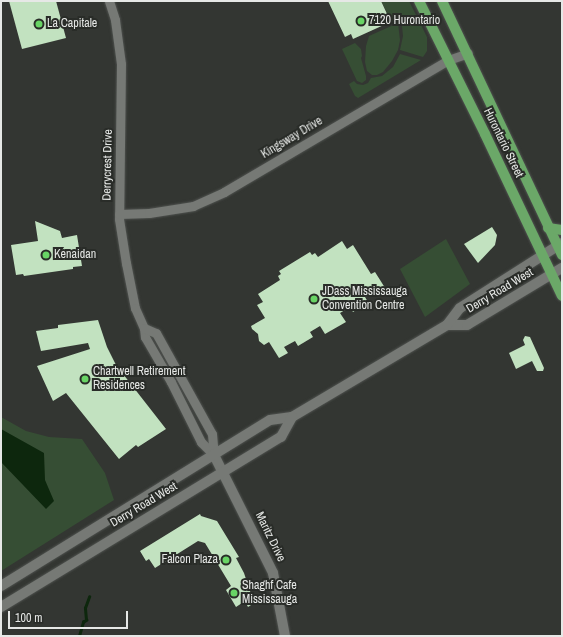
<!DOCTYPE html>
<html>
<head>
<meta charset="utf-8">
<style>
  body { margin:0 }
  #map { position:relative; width:563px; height:637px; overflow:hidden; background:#333632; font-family:"Archivo Narrow",sans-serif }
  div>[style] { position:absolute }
  .green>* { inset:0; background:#364e34 }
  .water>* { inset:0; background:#0d270d }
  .stream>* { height:2.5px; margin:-1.25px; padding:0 1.25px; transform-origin:1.25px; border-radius:1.25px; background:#0d270d }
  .building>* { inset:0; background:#c2e2c0 }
  .roads { filter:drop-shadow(0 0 1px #4f524f) drop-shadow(0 0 1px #4f524f) }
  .minor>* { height:9px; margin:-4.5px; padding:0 4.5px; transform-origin:4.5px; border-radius:4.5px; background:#767975 }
  .tertiary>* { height:10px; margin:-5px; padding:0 5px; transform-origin:5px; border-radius:5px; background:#767975 }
  .secondary>* { height:10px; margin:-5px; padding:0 5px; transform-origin:5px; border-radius:5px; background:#767975 }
  .primary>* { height:10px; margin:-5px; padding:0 5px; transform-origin:5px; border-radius:5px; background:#6ba868 }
  .dots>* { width:11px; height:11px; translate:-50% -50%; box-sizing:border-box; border:2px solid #292c28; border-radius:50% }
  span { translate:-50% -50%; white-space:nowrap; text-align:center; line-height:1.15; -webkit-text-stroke:4px #292c28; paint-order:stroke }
  .poi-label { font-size:12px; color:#e6e8e6 }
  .left { translate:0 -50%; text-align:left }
  .right { translate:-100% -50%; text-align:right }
  .street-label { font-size:12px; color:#e6e8e6 }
  .frame { position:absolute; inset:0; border:2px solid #e6e8e6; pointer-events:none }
  .scale { position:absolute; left:8px; top:611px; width:120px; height:18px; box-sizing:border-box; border:2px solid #e6e8e6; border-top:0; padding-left:5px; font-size:12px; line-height:14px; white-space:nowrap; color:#e6e8e6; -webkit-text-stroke:3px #292c28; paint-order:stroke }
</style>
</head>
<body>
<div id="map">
  <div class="green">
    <i style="clip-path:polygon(381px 1px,409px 1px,427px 37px,427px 51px,423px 57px,400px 50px,403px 36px,402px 26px,399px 19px,392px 22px)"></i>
    <i style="clip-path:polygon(398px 23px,400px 40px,398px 50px,392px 61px,383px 72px,377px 75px,372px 75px,367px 71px,365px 62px,366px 46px,369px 36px)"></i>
    <i style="clip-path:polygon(355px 43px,361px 49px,362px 56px,361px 58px,366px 76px,366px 80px,362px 83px,357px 81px,342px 49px)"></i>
    <i style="clip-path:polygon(400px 54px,421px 60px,358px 98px,355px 96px,349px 84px,354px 81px,357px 84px,363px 85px,368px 83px,371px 78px,382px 76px,393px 67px)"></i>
    <i style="clip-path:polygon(446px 239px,470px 284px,425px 317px,400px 269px)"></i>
    <i style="clip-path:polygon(1px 417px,26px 431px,49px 437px,82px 439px,105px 473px,114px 500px,1px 571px)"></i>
  </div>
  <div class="water">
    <i style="clip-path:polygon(1px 429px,44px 453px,45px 480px,54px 501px,46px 509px,1px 462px)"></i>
  </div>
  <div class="stream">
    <i style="left:79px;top:636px;width:15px;rotate:-74deg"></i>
    <i style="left:83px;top:622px;width:4px;rotate:-34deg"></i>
    <i style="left:86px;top:620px;width:12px;rotate:-95deg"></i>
    <i style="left:85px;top:608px;width:12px;rotate:-70deg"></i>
  </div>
  <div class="building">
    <i style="clip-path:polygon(9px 1px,56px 1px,66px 38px,22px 49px)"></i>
    <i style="clip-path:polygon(328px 1px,381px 1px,388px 16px,383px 19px,386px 24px,353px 39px,351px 34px,345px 37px)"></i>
    <i style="clip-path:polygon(35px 221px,60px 231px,62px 238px,77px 235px,82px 266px,73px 267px,73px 269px,24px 276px,23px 274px,16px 275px,11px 245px,38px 241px)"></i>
    <i style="clip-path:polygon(492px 227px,497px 235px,495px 245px,478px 263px,464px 244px)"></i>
    <i style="clip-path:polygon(342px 241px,347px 249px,353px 245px,371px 274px,375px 272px,387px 291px,379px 296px,376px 291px,365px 297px,368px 302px,353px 312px,350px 307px,340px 313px,346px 322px,325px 334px,320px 326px,310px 332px,313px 337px,298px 346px,295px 341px,284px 347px,288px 353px,279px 358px,269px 342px,264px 345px,259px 341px,258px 334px,252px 329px,251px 326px,265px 318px,257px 305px,263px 302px,258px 294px,280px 280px,278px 276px,281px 274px,279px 271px,310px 252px,312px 255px,315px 253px,318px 257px)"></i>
    <i style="clip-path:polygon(98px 320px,107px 347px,116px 365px,166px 429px,138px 447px,136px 445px,119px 459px,66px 393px,53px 401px,37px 366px,90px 349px,88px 343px,41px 351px,36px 331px,58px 328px,58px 325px)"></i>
    <i style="clip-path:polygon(525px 336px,530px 337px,544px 368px,543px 371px,537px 371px,532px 361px,516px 369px,509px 353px,525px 345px,523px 340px)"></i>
    <i style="clip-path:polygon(200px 514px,201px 516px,217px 521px,239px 557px,236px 558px,244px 573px,254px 603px,248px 607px,245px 601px,236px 607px,226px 590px,231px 586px,205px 543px,198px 541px,155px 568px,149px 559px,146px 561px,140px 551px)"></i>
  </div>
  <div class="roads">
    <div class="minor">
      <i style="left:109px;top:1px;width:20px;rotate:72deg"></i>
      <i style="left:115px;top:20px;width:44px;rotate:82.2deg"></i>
      <i style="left:121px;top:64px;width:155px;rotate:90.7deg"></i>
      <i style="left:119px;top:219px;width:45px;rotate:81deg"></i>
      <i style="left:126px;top:263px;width:46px;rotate:78.7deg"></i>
      <i style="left:135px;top:308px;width:22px;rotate:66deg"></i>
      <i style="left:144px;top:328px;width:9px;rotate:84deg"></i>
      <i style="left:145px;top:337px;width:52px;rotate:60deg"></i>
      <i style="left:171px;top:382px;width:67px;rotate:63.4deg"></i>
      <i style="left:201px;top:442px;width:18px;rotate:45deg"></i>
      <i style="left:119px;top:214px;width:30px;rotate:-2deg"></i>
      <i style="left:149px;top:213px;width:45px;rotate:-9deg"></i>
      <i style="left:193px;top:206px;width:34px;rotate:-24deg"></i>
      <i style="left:224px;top:192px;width:260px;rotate:-30.5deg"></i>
      <i style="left:448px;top:60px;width:21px;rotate:-19deg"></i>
      <i style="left:144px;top:328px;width:13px;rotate:23deg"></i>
      <i style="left:156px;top:333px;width:115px;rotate:61deg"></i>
      <i style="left:212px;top:434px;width:21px;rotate:85deg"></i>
    </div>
    <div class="tertiary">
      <i style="left:214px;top:455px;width:132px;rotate:63.4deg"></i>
      <i style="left:273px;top:573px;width:64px;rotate:79.2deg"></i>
    </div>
    <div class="secondary">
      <i style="left:447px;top:325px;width:20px"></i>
      <i style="left:467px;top:325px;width:111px;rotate:-31deg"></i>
      <i style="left:1px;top:586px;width:316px;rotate:-31.7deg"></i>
      <i style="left:270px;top:420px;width:22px;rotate:-8deg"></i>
      <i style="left:292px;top:417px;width:180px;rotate:-30.7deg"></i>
      <i style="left:447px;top:325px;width:21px;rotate:-53deg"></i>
      <i style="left:460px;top:308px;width:121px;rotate:-32.5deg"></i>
      <i style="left:1px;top:607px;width:328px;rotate:-31.3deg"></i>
      <i style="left:281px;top:437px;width:23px;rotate:-61deg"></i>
    </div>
    <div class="primary">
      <i style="left:419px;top:1px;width:148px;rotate:63.6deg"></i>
      <i style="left:485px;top:134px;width:179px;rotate:64.6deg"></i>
      <i style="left:442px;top:1px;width:281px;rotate:64.7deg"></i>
      <i style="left:548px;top:228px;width:14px;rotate:8deg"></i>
    </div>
  </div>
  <div class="dots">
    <i style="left:361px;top:21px;background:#68d465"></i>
    <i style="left:39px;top:24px;background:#68d465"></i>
    <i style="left:46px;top:255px;background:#68d465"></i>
    <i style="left:314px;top:299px;background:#68d465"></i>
    <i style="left:85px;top:379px;background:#68d465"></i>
    <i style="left:226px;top:560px;background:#68d465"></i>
    <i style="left:234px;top:593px;background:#68d465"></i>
  </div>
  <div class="poi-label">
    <span class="left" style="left:369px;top:21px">7120 Hurontario</span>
    <span class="left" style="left:47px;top:24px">La Capitale</span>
    <span class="left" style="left:54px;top:255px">Kenaidan</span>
    <span class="left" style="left:322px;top:299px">JDass Mississauga<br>Convention Centre</span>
    <span class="left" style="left:93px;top:379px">Chartwell Retirement<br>Residences</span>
    <span class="right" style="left:218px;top:560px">Falcon Plaza</span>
    <span class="left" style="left:242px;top:593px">Shaghf Cafe<br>Mississauga</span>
  </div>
  <div class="street-label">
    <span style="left:292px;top:138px;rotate:-31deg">Kingsway Drive</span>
    <span style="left:503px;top:143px;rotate:64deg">Hurontario Street</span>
    <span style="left:108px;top:165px;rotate:-89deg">Derrycrest Drive</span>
    <span style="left:500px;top:291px;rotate:-31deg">Derry Road West</span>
    <span style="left:144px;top:505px;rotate:-31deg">Derry Road West</span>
    <span style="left:270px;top:537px;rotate:64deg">Maritz Drive</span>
  </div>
  <div class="frame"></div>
  <div class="scale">100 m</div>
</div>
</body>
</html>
